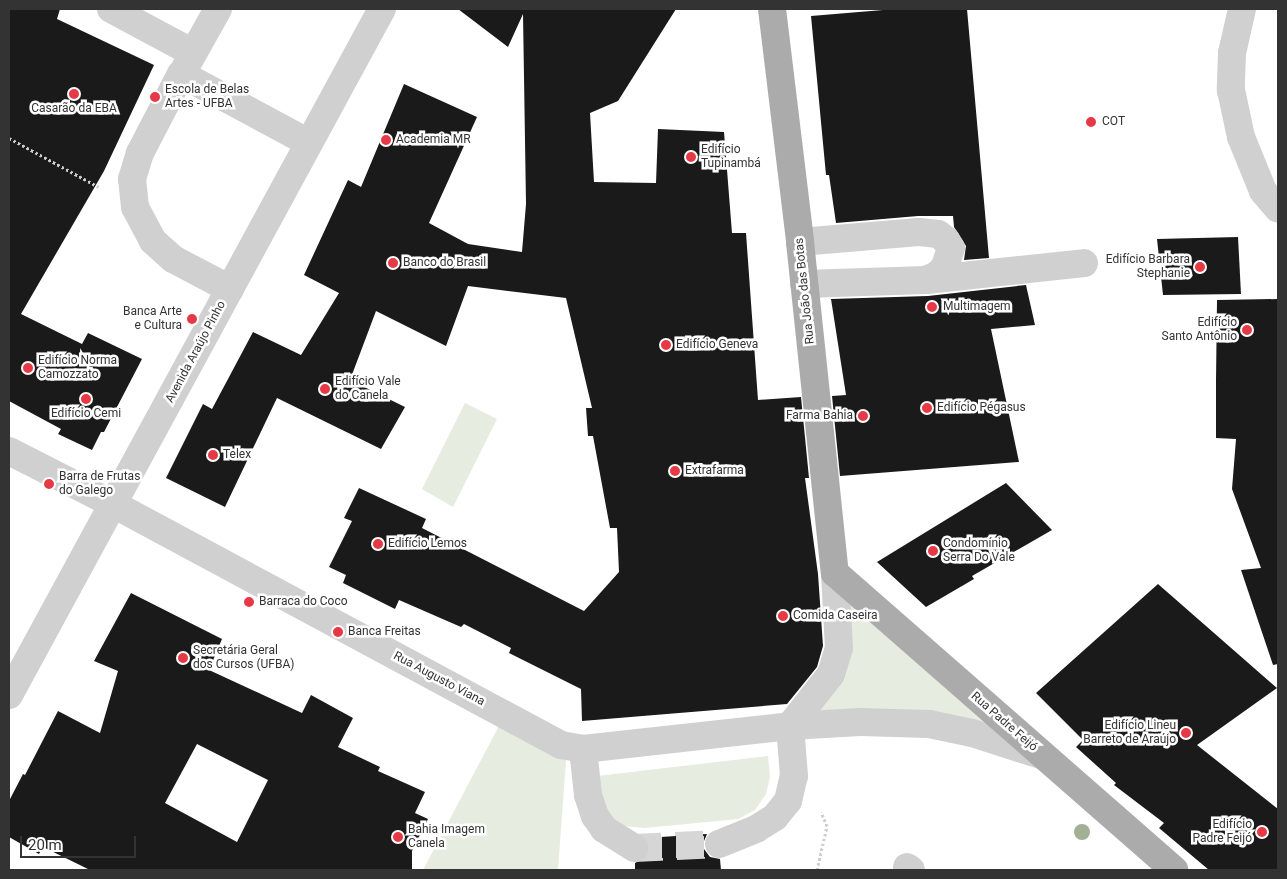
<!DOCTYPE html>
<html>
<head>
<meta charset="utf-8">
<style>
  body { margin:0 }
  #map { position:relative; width:1287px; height:879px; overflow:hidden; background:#fff; font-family:Roboto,sans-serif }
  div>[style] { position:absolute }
  .green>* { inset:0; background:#e6ecdf }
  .building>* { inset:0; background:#1a1a1a }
  .minor-tunnel>* { height:28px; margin-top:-14px; transform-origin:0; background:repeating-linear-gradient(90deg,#d6d6d6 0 28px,transparent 0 42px) }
  .path>* { height:3px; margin-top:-1.5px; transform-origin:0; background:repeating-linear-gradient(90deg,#cdcdcd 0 2.5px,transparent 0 5px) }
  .minor>* { height:28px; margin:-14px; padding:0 14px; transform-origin:14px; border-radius:14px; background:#d0d0d0 }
  .major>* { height:28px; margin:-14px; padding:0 14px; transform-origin:14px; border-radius:14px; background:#ababab }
  .trees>* { width:16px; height:16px; margin:-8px; border-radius:50%; background:#a2b095 }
  .dots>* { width:14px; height:14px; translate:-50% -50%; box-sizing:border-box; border:2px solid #fff; border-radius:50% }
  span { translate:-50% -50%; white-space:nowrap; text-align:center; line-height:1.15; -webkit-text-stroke:5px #fff; paint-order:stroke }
  .poi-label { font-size:12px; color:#333 }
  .left { translate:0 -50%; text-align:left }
  .right { translate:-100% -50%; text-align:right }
  .street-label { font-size:12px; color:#333 }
  .frame { position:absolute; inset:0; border:10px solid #333; pointer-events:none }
  .scale { position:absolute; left:20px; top:836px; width:116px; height:22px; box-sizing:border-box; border:2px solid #333; border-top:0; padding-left:6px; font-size:15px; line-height:18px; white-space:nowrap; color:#333; -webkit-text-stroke:4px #fff; paint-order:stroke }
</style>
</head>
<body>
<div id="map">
  <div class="green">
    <i style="clip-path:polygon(465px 403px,497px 419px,453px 507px,422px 489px)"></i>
    <i style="clip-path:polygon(843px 591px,1014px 741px,802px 720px)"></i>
    <i style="clip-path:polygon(500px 724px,566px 760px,558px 870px,423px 870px)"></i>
    <i style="clip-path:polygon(768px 756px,770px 777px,766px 794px,755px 810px,738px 819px,645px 828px,623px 826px,609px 815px,600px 804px,597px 776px)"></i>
  </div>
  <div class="building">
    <i style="clip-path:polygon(9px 9px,60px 9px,57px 19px,154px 65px,104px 171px,21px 314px,82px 344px,88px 333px,142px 359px,104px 432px,101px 432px,92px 450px,58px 434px,61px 429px,9px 401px)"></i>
    <i style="clip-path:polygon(458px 9px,676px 9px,618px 101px,590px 113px,594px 182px,656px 183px,658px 129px,724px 132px,732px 233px,746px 233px,758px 400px,801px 397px,809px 478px,805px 478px,818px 574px,823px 646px,817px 667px,787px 704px,582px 721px,581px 689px,509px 653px,511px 648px,464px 624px,461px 627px,399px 600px,395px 609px,343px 583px,346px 575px,329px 567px,352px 521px,344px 518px,359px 488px,426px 519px,422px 528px,584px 611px,619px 572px,617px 528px,610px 528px,593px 436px,588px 436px,586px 408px,592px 408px,566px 298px,468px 286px,446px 346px,376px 311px,350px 380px,405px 407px,381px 449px,277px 398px,225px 507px,166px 478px,203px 404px,212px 409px,253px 332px,301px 355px,339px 293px,304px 275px,348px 180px,361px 187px,404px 84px,477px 117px,429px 223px,468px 244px,522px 252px,526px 204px,523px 14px,508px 47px)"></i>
    <i style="clip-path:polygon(895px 9px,967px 9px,989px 258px,964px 260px,966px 246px,954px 227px,953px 216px,918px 216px,836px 223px,829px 175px,826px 175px,811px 16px)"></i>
    <i style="clip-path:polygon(1238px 237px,1241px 294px,1163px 295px,1157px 239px)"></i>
    <i style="clip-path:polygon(1026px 285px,1035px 325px,991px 329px,1019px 462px,840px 476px,832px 396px,846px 395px,831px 299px,928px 296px)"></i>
    <i style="clip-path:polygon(1278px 299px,1278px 664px,1273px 665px,1241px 570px,1261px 568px,1232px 489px,1236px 439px,1216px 438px,1216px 380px,1217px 300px)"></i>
    <i style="clip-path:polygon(1006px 483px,1052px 530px,972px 576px,974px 579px,926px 607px,877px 562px)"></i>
    <i style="clip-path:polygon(1158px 584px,1277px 688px,1197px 745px,1278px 809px,1278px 870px,1209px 870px,1159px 828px,1164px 823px,1114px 785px,1116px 783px,1076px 747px,1083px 740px,1036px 693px)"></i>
    <i style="clip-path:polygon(evenodd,131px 593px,222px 639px,209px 670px,302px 713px,311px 695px,353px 718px,338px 747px,380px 767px,378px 771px,425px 792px,415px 813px,428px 819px,412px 851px,412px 870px,90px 870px,43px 847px,39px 854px,9px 837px,9px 801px,23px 774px,25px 775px,58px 711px,100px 733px,118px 671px,94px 661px,131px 593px,197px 744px,268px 780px,237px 842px,165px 803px,197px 744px)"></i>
    <i style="clip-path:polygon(707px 834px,704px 841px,704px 849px,710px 857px,720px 859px,721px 870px,635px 870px,635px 863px,647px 857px,650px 849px,645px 838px)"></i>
  </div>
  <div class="minor-tunnel">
    <i style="left:634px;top:848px;width:85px;rotate:-2.7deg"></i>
  </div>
  <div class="path">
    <i style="left:9px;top:138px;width:102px;rotate:28.6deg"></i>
    <i style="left:817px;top:870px;width:45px;rotate:-77.2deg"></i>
    <i style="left:827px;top:826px;width:15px;rotate:-113deg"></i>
  </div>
  <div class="minor">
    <i style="left:111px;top:9px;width:93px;rotate:28.2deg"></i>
    <i style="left:1242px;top:9px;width:45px;rotate:102.8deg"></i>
    <i style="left:1232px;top:53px;width:37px;rotate:92deg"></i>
    <i style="left:1231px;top:90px;width:48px;rotate:78deg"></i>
    <i style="left:1241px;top:137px;width:58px;rotate:67.8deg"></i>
    <i style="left:1263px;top:191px;width:23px;rotate:50deg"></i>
    <i style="left:185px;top:68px;width:68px;rotate:-60.8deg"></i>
    <i style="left:800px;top:242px;width:119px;rotate:-4.8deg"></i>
    <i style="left:919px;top:232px;width:19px;rotate:6deg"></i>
    <i style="left:938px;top:234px;width:10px;rotate:37deg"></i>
    <i style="left:946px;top:240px;width:9px;rotate:58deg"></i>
    <i style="left:951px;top:248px;width:20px;rotate:108deg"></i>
    <i style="left:945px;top:267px;width:11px;rotate:135deg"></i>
    <i style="left:937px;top:275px;width:12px;rotate:156deg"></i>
    <i style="left:926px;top:280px;width:122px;rotate:178.1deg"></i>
    <i style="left:926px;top:280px;width:159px;rotate:-6.1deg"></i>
    <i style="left:230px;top:289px;width:64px;rotate:-152.2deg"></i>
    <i style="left:173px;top:259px;width:27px;rotate:-138deg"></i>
    <i style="left:153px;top:241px;width:38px;rotate:-118deg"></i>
    <i style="left:135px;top:207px;width:28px;rotate:-96deg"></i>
    <i style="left:132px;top:179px;width:27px;rotate:-73deg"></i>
    <i style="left:140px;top:153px;width:89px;rotate:-62.6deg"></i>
    <i style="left:181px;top:74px;width:145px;rotate:28.3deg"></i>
    <i style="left:9px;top:451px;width:117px;rotate:27deg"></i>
    <i style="left:113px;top:504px;width:509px;rotate:28.28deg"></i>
    <i style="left:561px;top:745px;width:22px;rotate:10deg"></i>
    <i style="left:583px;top:749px;width:208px;rotate:-6.3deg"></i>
    <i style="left:790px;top:726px;width:66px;rotate:-51.7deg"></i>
    <i style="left:831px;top:674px;width:27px;rotate:-73deg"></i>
    <i style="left:839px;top:648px;width:75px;rotate:-93.1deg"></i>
    <i style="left:9px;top:695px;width:781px;rotate:-61.47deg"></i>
    <i style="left:583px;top:749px;width:46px;rotate:83.8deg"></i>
    <i style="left:588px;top:795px;width:22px;rotate:72deg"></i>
    <i style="left:595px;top:816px;width:16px;rotate:55deg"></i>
    <i style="left:604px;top:829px;width:36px;rotate:32deg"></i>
    <i style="left:719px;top:844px;width:40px;rotate:-22deg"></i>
    <i style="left:756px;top:829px;width:22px;rotate:-32deg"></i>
    <i style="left:775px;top:817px;width:21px;rotate:-51deg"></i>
    <i style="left:788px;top:801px;width:26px;rotate:-77deg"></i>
    <i style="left:794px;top:776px;width:50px;rotate:-94.6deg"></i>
    <i style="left:790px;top:726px;width:70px;rotate:-3.3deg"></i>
    <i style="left:860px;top:722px;width:69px;rotate:1.7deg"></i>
    <i style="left:929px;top:724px;width:44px;rotate:11.8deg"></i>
    <i style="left:972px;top:733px;width:72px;rotate:17.7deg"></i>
    <i style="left:907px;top:867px;width:5px;rotate:37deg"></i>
  </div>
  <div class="major">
    <i style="left:772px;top:9px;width:235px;rotate:83.1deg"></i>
    <i style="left:800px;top:242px;width:333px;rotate:84deg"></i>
    <i style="left:835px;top:573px;width:451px;rotate:41.2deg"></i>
  </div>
  <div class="trees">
    <i style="left:1082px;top:832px"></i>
  </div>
  <div class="dots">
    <i style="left:74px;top:94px;background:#e63946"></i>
    <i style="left:155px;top:97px;background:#e63946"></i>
    <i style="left:1091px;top:122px;background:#e63946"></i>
    <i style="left:386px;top:140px;background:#e63946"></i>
    <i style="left:691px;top:157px;background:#e63946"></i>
    <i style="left:393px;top:263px;background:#e63946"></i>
    <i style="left:1200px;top:267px;background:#e63946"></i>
    <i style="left:932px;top:307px;background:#e63946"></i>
    <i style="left:192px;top:319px;background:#e63946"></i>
    <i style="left:1247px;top:330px;background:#e63946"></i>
    <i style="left:666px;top:345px;background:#e63946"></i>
    <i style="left:28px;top:368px;background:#e63946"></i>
    <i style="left:325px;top:389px;background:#e63946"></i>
    <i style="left:86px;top:399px;background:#e63946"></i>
    <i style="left:927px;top:408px;background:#e63946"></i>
    <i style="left:863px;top:416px;background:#e63946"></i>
    <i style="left:213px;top:455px;background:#e63946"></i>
    <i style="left:675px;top:471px;background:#e63946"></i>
    <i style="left:49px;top:484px;background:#e63946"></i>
    <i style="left:378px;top:544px;background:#e63946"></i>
    <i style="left:933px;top:551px;background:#e63946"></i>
    <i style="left:249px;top:602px;background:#e63946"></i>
    <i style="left:783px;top:616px;background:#e63946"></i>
    <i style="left:338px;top:632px;background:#e63946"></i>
    <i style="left:183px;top:658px;background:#e63946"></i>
    <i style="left:1186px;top:733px;background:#e63946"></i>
    <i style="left:1262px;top:832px;background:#e63946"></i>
    <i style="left:398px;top:837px;background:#e63946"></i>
  </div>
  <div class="poi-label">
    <span class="left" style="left:165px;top:97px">Escola de Belas<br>Artes - UFBA</span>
    <span style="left:74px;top:109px">Casarão da EBA</span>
    <span class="left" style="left:1102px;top:122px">COT</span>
    <span class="left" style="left:396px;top:140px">Academia MR</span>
    <span class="left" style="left:701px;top:157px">Edifício<br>Tupinambá</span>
    <span class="right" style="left:1190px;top:267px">Edifício Barbara<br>Stephanie</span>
    <span class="left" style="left:403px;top:263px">Banco do Brasil</span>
    <span class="left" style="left:943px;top:307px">Multimagem</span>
    <span class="right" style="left:182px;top:319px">Banca Arte<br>e Cultura</span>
    <span class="right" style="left:1237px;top:330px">Edifício<br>Santo Antônio</span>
    <span class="left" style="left:676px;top:345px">Edifício Geneva</span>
    <span class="left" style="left:38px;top:368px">Edifício Norma<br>Camozzato</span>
    <span class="left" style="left:335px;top:389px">Edifício Vale<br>do Canela</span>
    <span class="left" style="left:937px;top:408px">Edifício Pégasus</span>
    <span style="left:86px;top:414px">Edifício Cemi</span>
    <span class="right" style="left:853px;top:416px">Farma Bahia</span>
    <span class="left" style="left:223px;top:455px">Telex</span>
    <span class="left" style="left:685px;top:471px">Extrafarma</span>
    <span class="left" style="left:59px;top:484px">Barra de Frutas<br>do Galego</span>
    <span class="left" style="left:388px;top:544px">Edifício Lemos</span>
    <span class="left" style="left:943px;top:551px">Condomínio<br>Serra Do Vale</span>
    <span class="left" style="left:259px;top:602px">Barraca do Coco</span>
    <span class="left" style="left:793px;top:616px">Comida Caseira</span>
    <span class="left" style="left:348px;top:632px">Banca Freitas</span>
    <span class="left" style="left:193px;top:658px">Secretária Geral<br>dos Cursos (UFBA)</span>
    <span class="right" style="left:1176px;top:733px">Edifício Lineu<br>Barreto de Araújo</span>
    <span class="right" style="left:1252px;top:832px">Edifício<br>Padre Feijó</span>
    <span class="left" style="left:408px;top:837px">Bahia Imagem<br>Canela</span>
  </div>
  <div class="street-label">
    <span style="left:805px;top:291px;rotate:-96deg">Rua João das Botas</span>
    <span style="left:196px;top:352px;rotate:-62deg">Avenida Araújo Pinho</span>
    <span style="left:439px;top:679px;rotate:28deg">Rua Augusto Viana</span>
    <span style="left:1004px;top:722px;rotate:41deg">Rua Padre Feijó</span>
  </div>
  <div class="frame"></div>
  <div class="scale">20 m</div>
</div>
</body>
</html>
